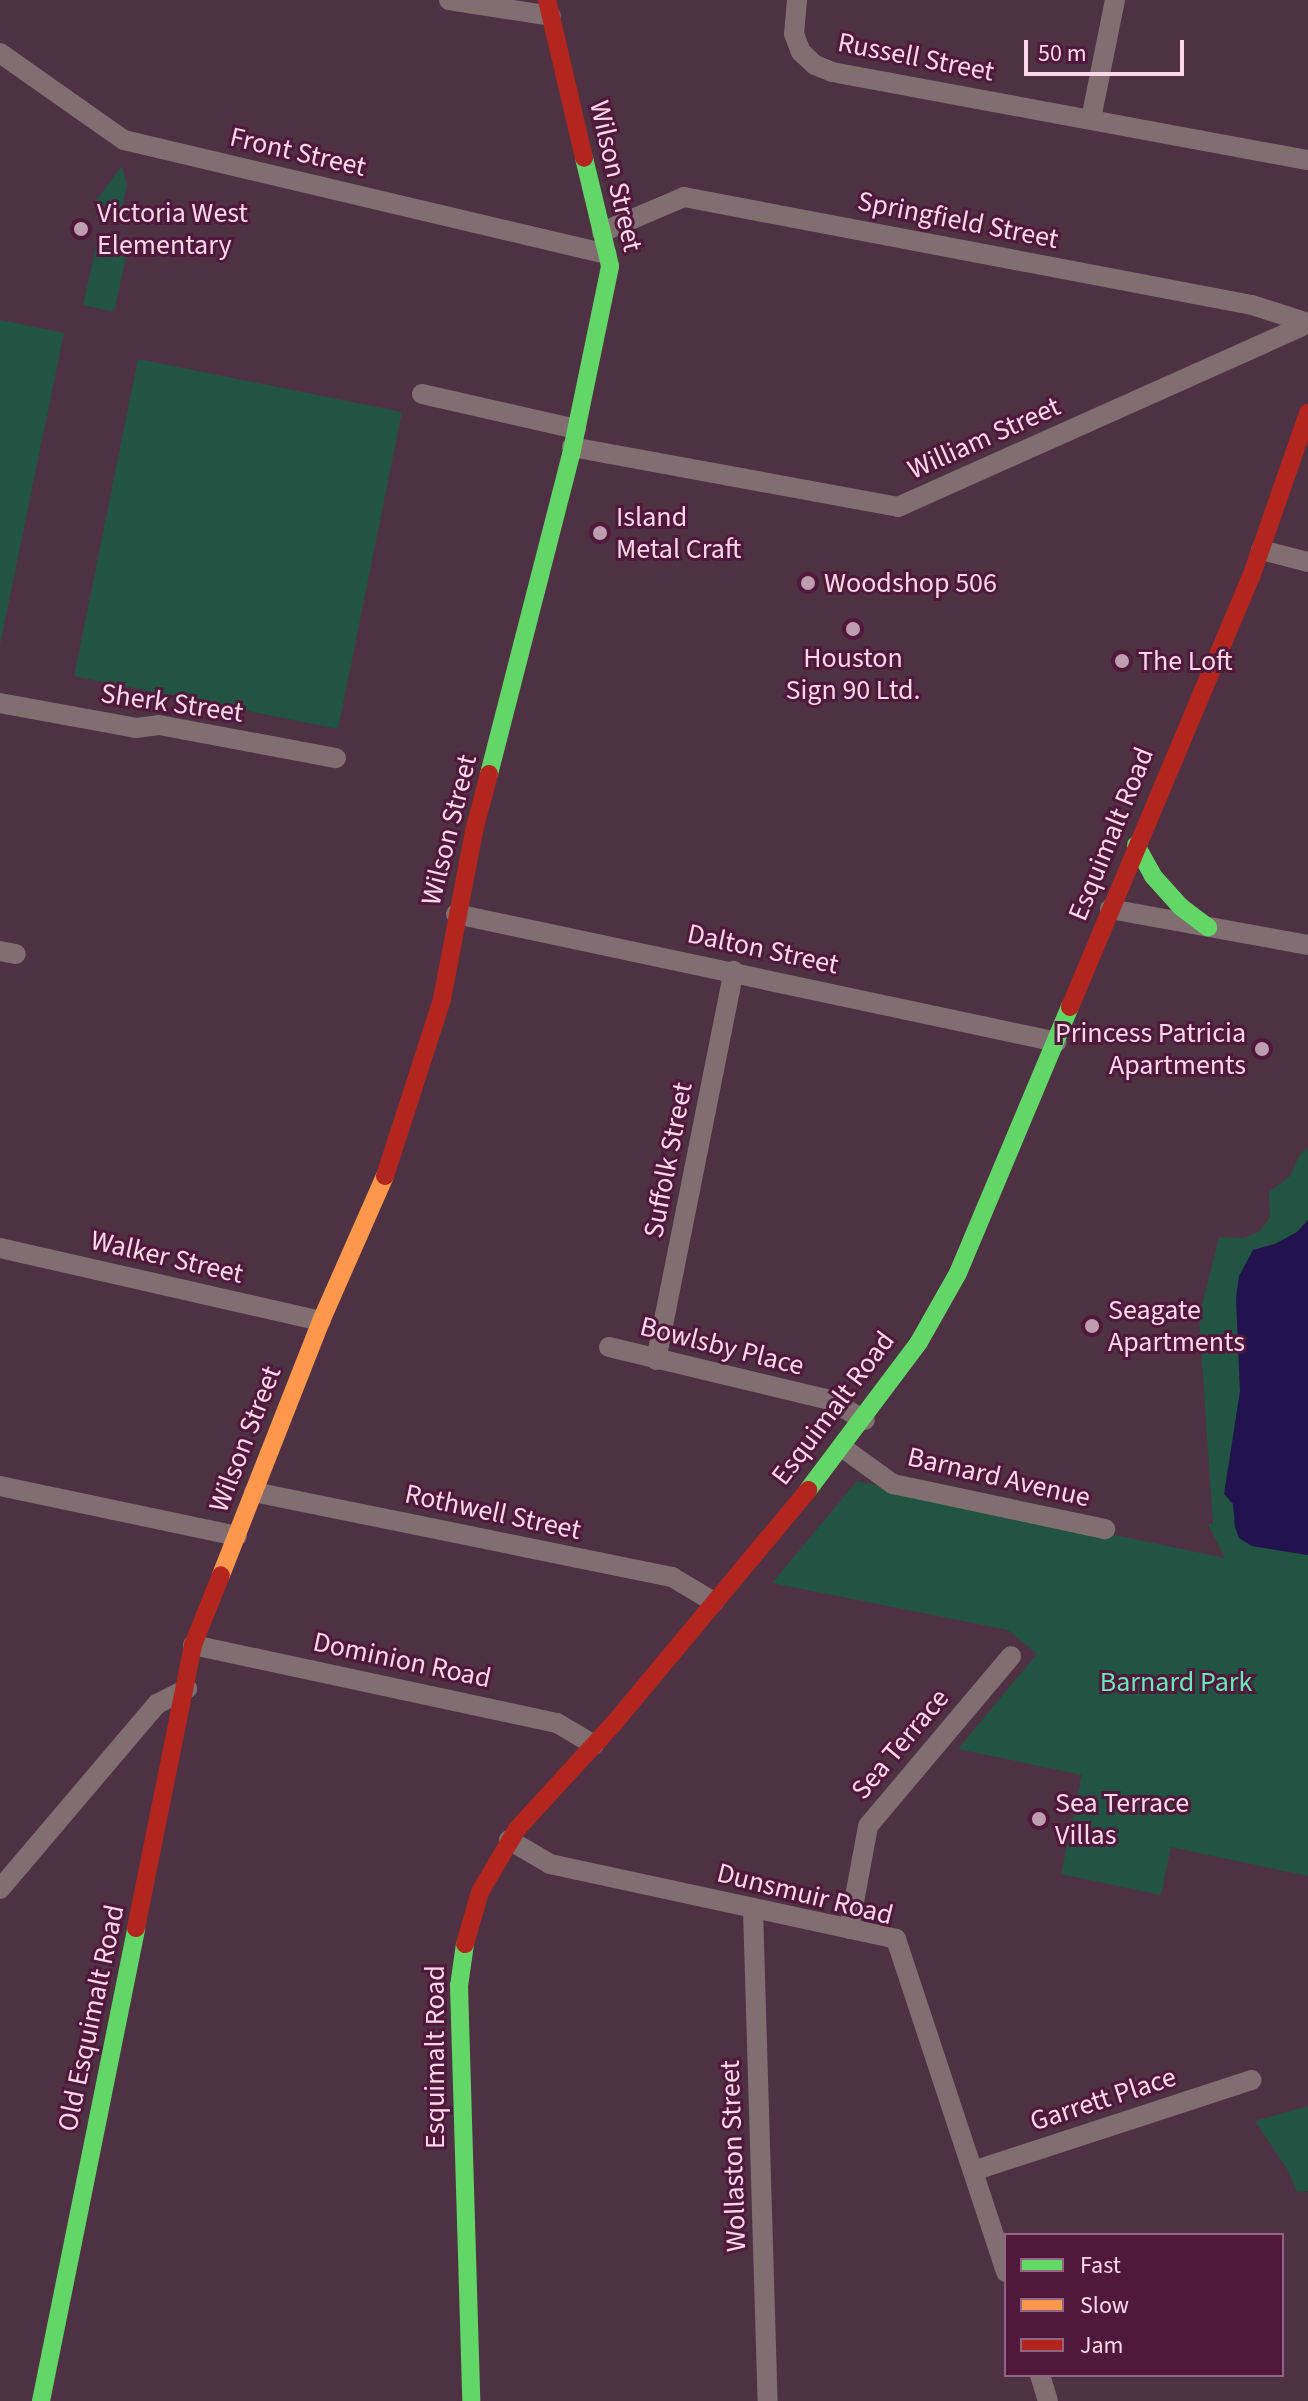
<!DOCTYPE html>
<html>
<head>
<meta charset="utf-8">
<style>
  body { margin:0 }
  #map { position:relative; width:1308px; height:2401px; overflow:hidden; background:#4f3144; font-family:"Source Sans 3",sans-serif }
  div>[style] { position:absolute }
  .green>* { inset:0; background:#215442 }
  .water>* { inset:0; background:#22134f }
  .street>* { height:20px; margin:-10px; padding:0 10px; transform-origin:10px; border-radius:10px; background:#806e70 }
  .fast>* { height:18px; margin:-9px; padding:0 9px; transform-origin:9px; border-radius:9px; background:#63d668 }
  .slow>* { height:18px; margin:-9px; padding:0 9px; transform-origin:9px; border-radius:9px; background:#ff974d }
  .jam>* { height:18px; margin:-9px; padding:0 9px; transform-origin:9px; border-radius:9px; background:#b3261e }
  .dots>* { width:22px; height:22px; translate:-50% -50%; box-sizing:border-box; border:4px solid #50193c; border-radius:50% }
  span { translate:-50% -50%; white-space:nowrap; text-align:center; line-height:1.15; -webkit-text-stroke:6px #50193c; paint-order:stroke }
  .street-label { font-size:28px; color:#fbd7ea }
  .poi-label { font-size:28px; color:#fbd7ea }
  .left { translate:0 -50%; text-align:left }
  .right { translate:-100% -50%; text-align:right }
  .park-label { font-size:28px; color:#66ebb7 }
  .legend { position:absolute; left:1004px; top:2233px; width:280px; height:144px; box-sizing:border-box; background:#50193c; border:2px solid #946582; margin:0; padding:10px 14px; list-style:none; font-size:24px; color:#fbd7ea }
  .legend li { display:flex; align-items:center; gap:16px; height:40px }
  .legend b { width:40px; border:2px solid #946582 }
  .scale { position:absolute; left:1024px; top:40px; width:160px; height:36px; box-sizing:border-box; border:4px solid #fbd7ea; border-top:0; padding-left:10px; font-size:24px; line-height:28px; white-space:nowrap; color:#fbd7ea; -webkit-text-stroke:6px #50193c; paint-order:stroke }
</style>
</head>
<body>
<div id="map">
  <div class="green">
    <i style="clip-path:polygon(122px 166px,127px 186px,121px 210px,94px 203px)"></i>
    <i style="clip-path:polygon(99px 233px,130px 240px,114px 312px,83px 305px)"></i>
    <i style="clip-path:polygon(0 320px,64px 333px,0 645px)"></i>
    <i style="clip-path:polygon(138px 359px,402px 412px,338px 729px,74px 676px)"></i>
    <i style="clip-path:polygon(1308px 1147px,1308px 1220px,1297px 1232px,1275px 1244px,1253px 1250px,1236px 1298px,1240px 1391px,1233px 1504px,1235px 1527px,1240px 1538px,1252px 1546px,1308px 1555px,1308px 1876px,1171px 1847px,1161px 1895px,1061px 1874px,1082px 1775px,958px 1749px,1037px 1654px,1008px 1630px,772px 1583px,857px 1481px,1225px 1558px,1208px 1524px,1213px 1524px,1199px 1317px,1219px 1237px,1244px 1238px,1260px 1231px,1270px 1217px,1269px 1192px,1290px 1176px,1299px 1156px)"></i>
    <i style="clip-path:polygon(1308px 2106px,1308px 2191px,1297px 2192px,1287px 2169px,1255px 2121px)"></i>
  </div>
  <div class="water">
    <i style="clip-path:polygon(1308px 1220px,1308px 1555px,1252px 1546px,1239px 1538px,1235px 1527px,1233px 1504px,1224px 1494px,1240px 1391px,1236px 1298px,1239px 1276px,1253px 1250px,1275px 1244px,1297px 1232px)"></i>
  </div>
  <div class="street">
    <i style="left:449px;top:0;width:103px;rotate:8.9deg"></i>
    <i style="left:797px;top:0;width:34px;rotate:95deg"></i>
    <i style="left:794px;top:34px;width:19px;rotate:69deg"></i>
    <i style="left:801px;top:52px;width:19px;rotate:43deg"></i>
    <i style="left:815px;top:65px;width:18px;rotate:22deg"></i>
    <i style="left:832px;top:72px;width:484px;rotate:10.5deg"></i>
    <i style="left:0;top:53px;width:151px;rotate:35.1deg"></i>
    <i style="left:124px;top:140px;width:496px;rotate:13.3deg"></i>
    <i style="left:1091px;top:119px;width:121px;rotate:-78.6deg"></i>
    <i style="left:602px;top:232px;width:89px;rotate:-23.1deg"></i>
    <i style="left:684px;top:197px;width:578px;rotate:10.77deg"></i>
    <i style="left:1252px;top:305px;width:59px;rotate:17.8deg"></i>
    <i style="left:422px;top:394px;width:158px;rotate:12.8deg"></i>
    <i style="left:572px;top:447px;width:331px;rotate:10.4deg"></i>
    <i style="left:898px;top:507px;width:449px;rotate:-24.1deg"></i>
    <i style="left:1261px;top:550px;width:49px;rotate:14.3deg"></i>
    <i style="left:0;top:703px;width:138px;rotate:10.4deg"></i>
    <i style="left:136px;top:728px;width:23px;rotate:-7deg"></i>
    <i style="left:159px;top:725px;width:180px;rotate:10.6deg"></i>
    <i style="left:1110px;top:909px;width:201px;rotate:10.3deg"></i>
    <i style="left:456px;top:914px;width:614px;rotate:12.02deg"></i>
    <i style="left:0;top:951px;width:16px;rotate:11deg"></i>
    <i style="left:0;top:1248px;width:329px;rotate:12.8deg"></i>
    <i style="left:609px;top:1347px;width:226px;rotate:13.5deg"></i>
    <i style="left:829px;top:1400px;width:41px;rotate:29.1deg"></i>
    <i style="left:656px;top:1360px;width:397px;rotate:-78.7deg"></i>
    <i style="left:843px;top:1448px;width:62px;rotate:35.8deg"></i>
    <i style="left:893px;top:1484px;width:217px;rotate:12deg"></i>
    <i style="left:0;top:1486px;width:242px;rotate:11.9deg"></i>
    <i style="left:254px;top:1492px;width:427px;rotate:11.5deg"></i>
    <i style="left:672px;top:1577px;width:49px;rotate:30.8deg"></i>
    <i style="left:193px;top:1645px;width:372px;rotate:12.1deg"></i>
    <i style="left:557px;top:1723px;width:43px;rotate:30.7deg"></i>
    <i style="left:509px;top:1840px;width:48px;rotate:30.3deg"></i>
    <i style="left:550px;top:1864px;width:354px;rotate:12.2deg"></i>
    <i style="left:896px;top:1939px;width:351px;rotate:71.7deg"></i>
    <i style="left:0;top:1889px;width:243px;rotate:-49.7deg"></i>
    <i style="left:157px;top:1704px;width:34px;rotate:-27deg"></i>
    <i style="left:753px;top:1909px;width:492px;rotate:88.3deg"></i>
    <i style="left:849px;top:1929px;width:105px;rotate:-79.5deg"></i>
    <i style="left:868px;top:1826px;width:222px;rotate:-49.9deg"></i>
    <i style="left:973px;top:2171px;width:293px;rotate:-18.1deg"></i>
    <i style="left:1040px;top:2375px;width:27px;rotate:73deg"></i>
  </div>
  <div class="fast">
    <i style="left:489px;top:774px;width:329px;rotate:-75.6deg"></i>
    <i style="left:571px;top:455px;width:193px;rotate:-78.3deg"></i>
    <i style="left:610px;top:266px;width:111px;rotate:-103.5deg"></i>
    <i style="left:1136px;top:845px;width:35px;rotate:61deg"></i>
    <i style="left:1153px;top:876px;width:42px;rotate:47.9deg"></i>
    <i style="left:1181px;top:907px;width:34px;rotate:37deg"></i>
    <i style="left:808px;top:1490px;width:185px;rotate:-53.1deg"></i>
    <i style="left:919px;top:1342px;width:79px;rotate:-60.5deg"></i>
    <i style="left:958px;top:1273px;width:289px;rotate:-67.2deg"></i>
    <i style="left:465px;top:1944px;width:42px;rotate:98.1deg"></i>
    <i style="left:459px;top:1986px;width:415px;rotate:88.3deg"></i>
    <i style="left:41px;top:2401px;width:482px;rotate:-78.6deg"></i>
  </div>
  <div class="slow">
    <i style="left:221px;top:1575px;width:273px;rotate:-68.5deg"></i>
    <i style="left:321px;top:1321px;width:158px;rotate:-66.2deg"></i>
  </div>
  <div class="jam">
    <i style="left:547px;top:0;width:162px;rotate:76.8deg"></i>
    <i style="left:1070px;top:1007px;width:467px;rotate:-67.2deg"></i>
    <i style="left:1251px;top:577px;width:174px;rotate:-70.8deg"></i>
    <i style="left:385px;top:1176px;width:186px;rotate:-72.1deg"></i>
    <i style="left:442px;top:999px;width:171px;rotate:-79.2deg"></i>
    <i style="left:474px;top:831px;width:59px;rotate:-75.3deg"></i>
    <i style="left:136px;top:1928px;width:289px;rotate:-78.6deg"></i>
    <i style="left:193px;top:1645px;width:75px;rotate:-68.2deg"></i>
    <i style="left:465px;top:1944px;width:54px;rotate:-73.9deg"></i>
    <i style="left:480px;top:1892px;width:73px;rotate:-59.6deg"></i>
    <i style="left:517px;top:1829px;width:145px;rotate:-47.5deg"></i>
    <i style="left:615px;top:1722px;width:302px;rotate:-50.2deg"></i>
  </div>
  <div class="dots">
    <i style="left:81px;top:229px;background:#bf9db0"></i>
    <i style="left:600px;top:533px;background:#bf9db0"></i>
    <i style="left:808px;top:583px;background:#bf9db0"></i>
    <i style="left:853px;top:629px;background:#bf9db0"></i>
    <i style="left:1122px;top:661px;background:#bf9db0"></i>
    <i style="left:1262px;top:1049px;background:#bf9db0"></i>
    <i style="left:1092px;top:1326px;background:#bf9db0"></i>
    <i style="left:1039px;top:1819px;background:#bf9db0"></i>
  </div>
  <div class="street-label">
    <span style="left:916px;top:57px;rotate:11deg">Russell Street</span>
    <span style="left:298px;top:152px;rotate:13deg">Front Street</span>
    <span style="left:616px;top:176px;rotate:77deg">Wilson Street</span>
    <span style="left:958px;top:220px;rotate:11deg">Springfield Street</span>
    <span style="left:984px;top:438px;rotate:-24deg">William Street</span>
    <span style="left:172px;top:703px;rotate:8deg">Sherk Street</span>
    <span style="left:449px;top:830px;rotate:-76deg">Wilson Street</span>
    <span style="left:1111px;top:834px;rotate:-68deg">Esquimalt Road</span>
    <span style="left:763px;top:949px;rotate:12deg">Dalton Street</span>
    <span style="left:668px;top:1160px;rotate:-79deg">Suffolk Street</span>
    <span style="left:167px;top:1257px;rotate:13deg">Walker Street</span>
    <span style="left:722px;top:1346px;rotate:14deg">Bowlsby Place</span>
    <span style="left:833px;top:1408px;rotate:-53deg">Esquimalt Road</span>
    <span style="left:245px;top:1439px;rotate:-69deg">Wilson Street</span>
    <span style="left:999px;top:1477px;rotate:13deg">Barnard Avenue</span>
    <span style="left:493px;top:1512px;rotate:12deg">Rothwell Street</span>
    <span style="left:402px;top:1660px;rotate:12deg">Dominion Road</span>
    <span style="left:900px;top:1744px;rotate:-50deg">Sea Terrace</span>
    <span style="left:805px;top:1894px;rotate:14deg">Dunsmuir Road</span>
    <span style="left:91px;top:2018px;rotate:-78deg">Old Esquimalt Road</span>
    <span style="left:435px;top:2057px;rotate:-90deg">Esquimalt Road</span>
    <span style="left:1103px;top:2099px;rotate:-18deg">Garrett Place</span>
    <span style="left:733px;top:2156px;rotate:-92deg">Wollaston Street</span>
  </div>
  <div class="poi-label">
    <span class="left" style="left:97px;top:229px">Victoria West<br>Elementary</span>
    <span class="left" style="left:616px;top:533px">Island<br>Metal Craft</span>
    <span class="left" style="left:824px;top:583px">Woodshop 506</span>
    <span style="left:853px;top:674px">Houston<br>Sign 90 Ltd.</span>
    <span class="left" style="left:1138px;top:661px">The Loft</span>
    <span class="right" style="left:1246px;top:1049px">Princess Patricia<br>Apartments</span>
    <span class="left" style="left:1108px;top:1326px">Seagate<br>Apartments</span>
    <span class="left" style="left:1055px;top:1819px">Sea Terrace<br>Villas</span>
  </div>
  <div class="park-label">
    <span style="left:1176px;top:1682px">Barnard Park</span>
  </div>
  <ul class="legend">
  <li><b style="height:10px;background:#63d668"></b>Fast</li>
  <li><b style="height:10px;background:#ff974d"></b>Slow</li>
  <li><b style="height:10px;background:#b3261e"></b>Jam</li>
  </ul>
  <div class="scale">50 m</div>
</div>
</body>
</html>
